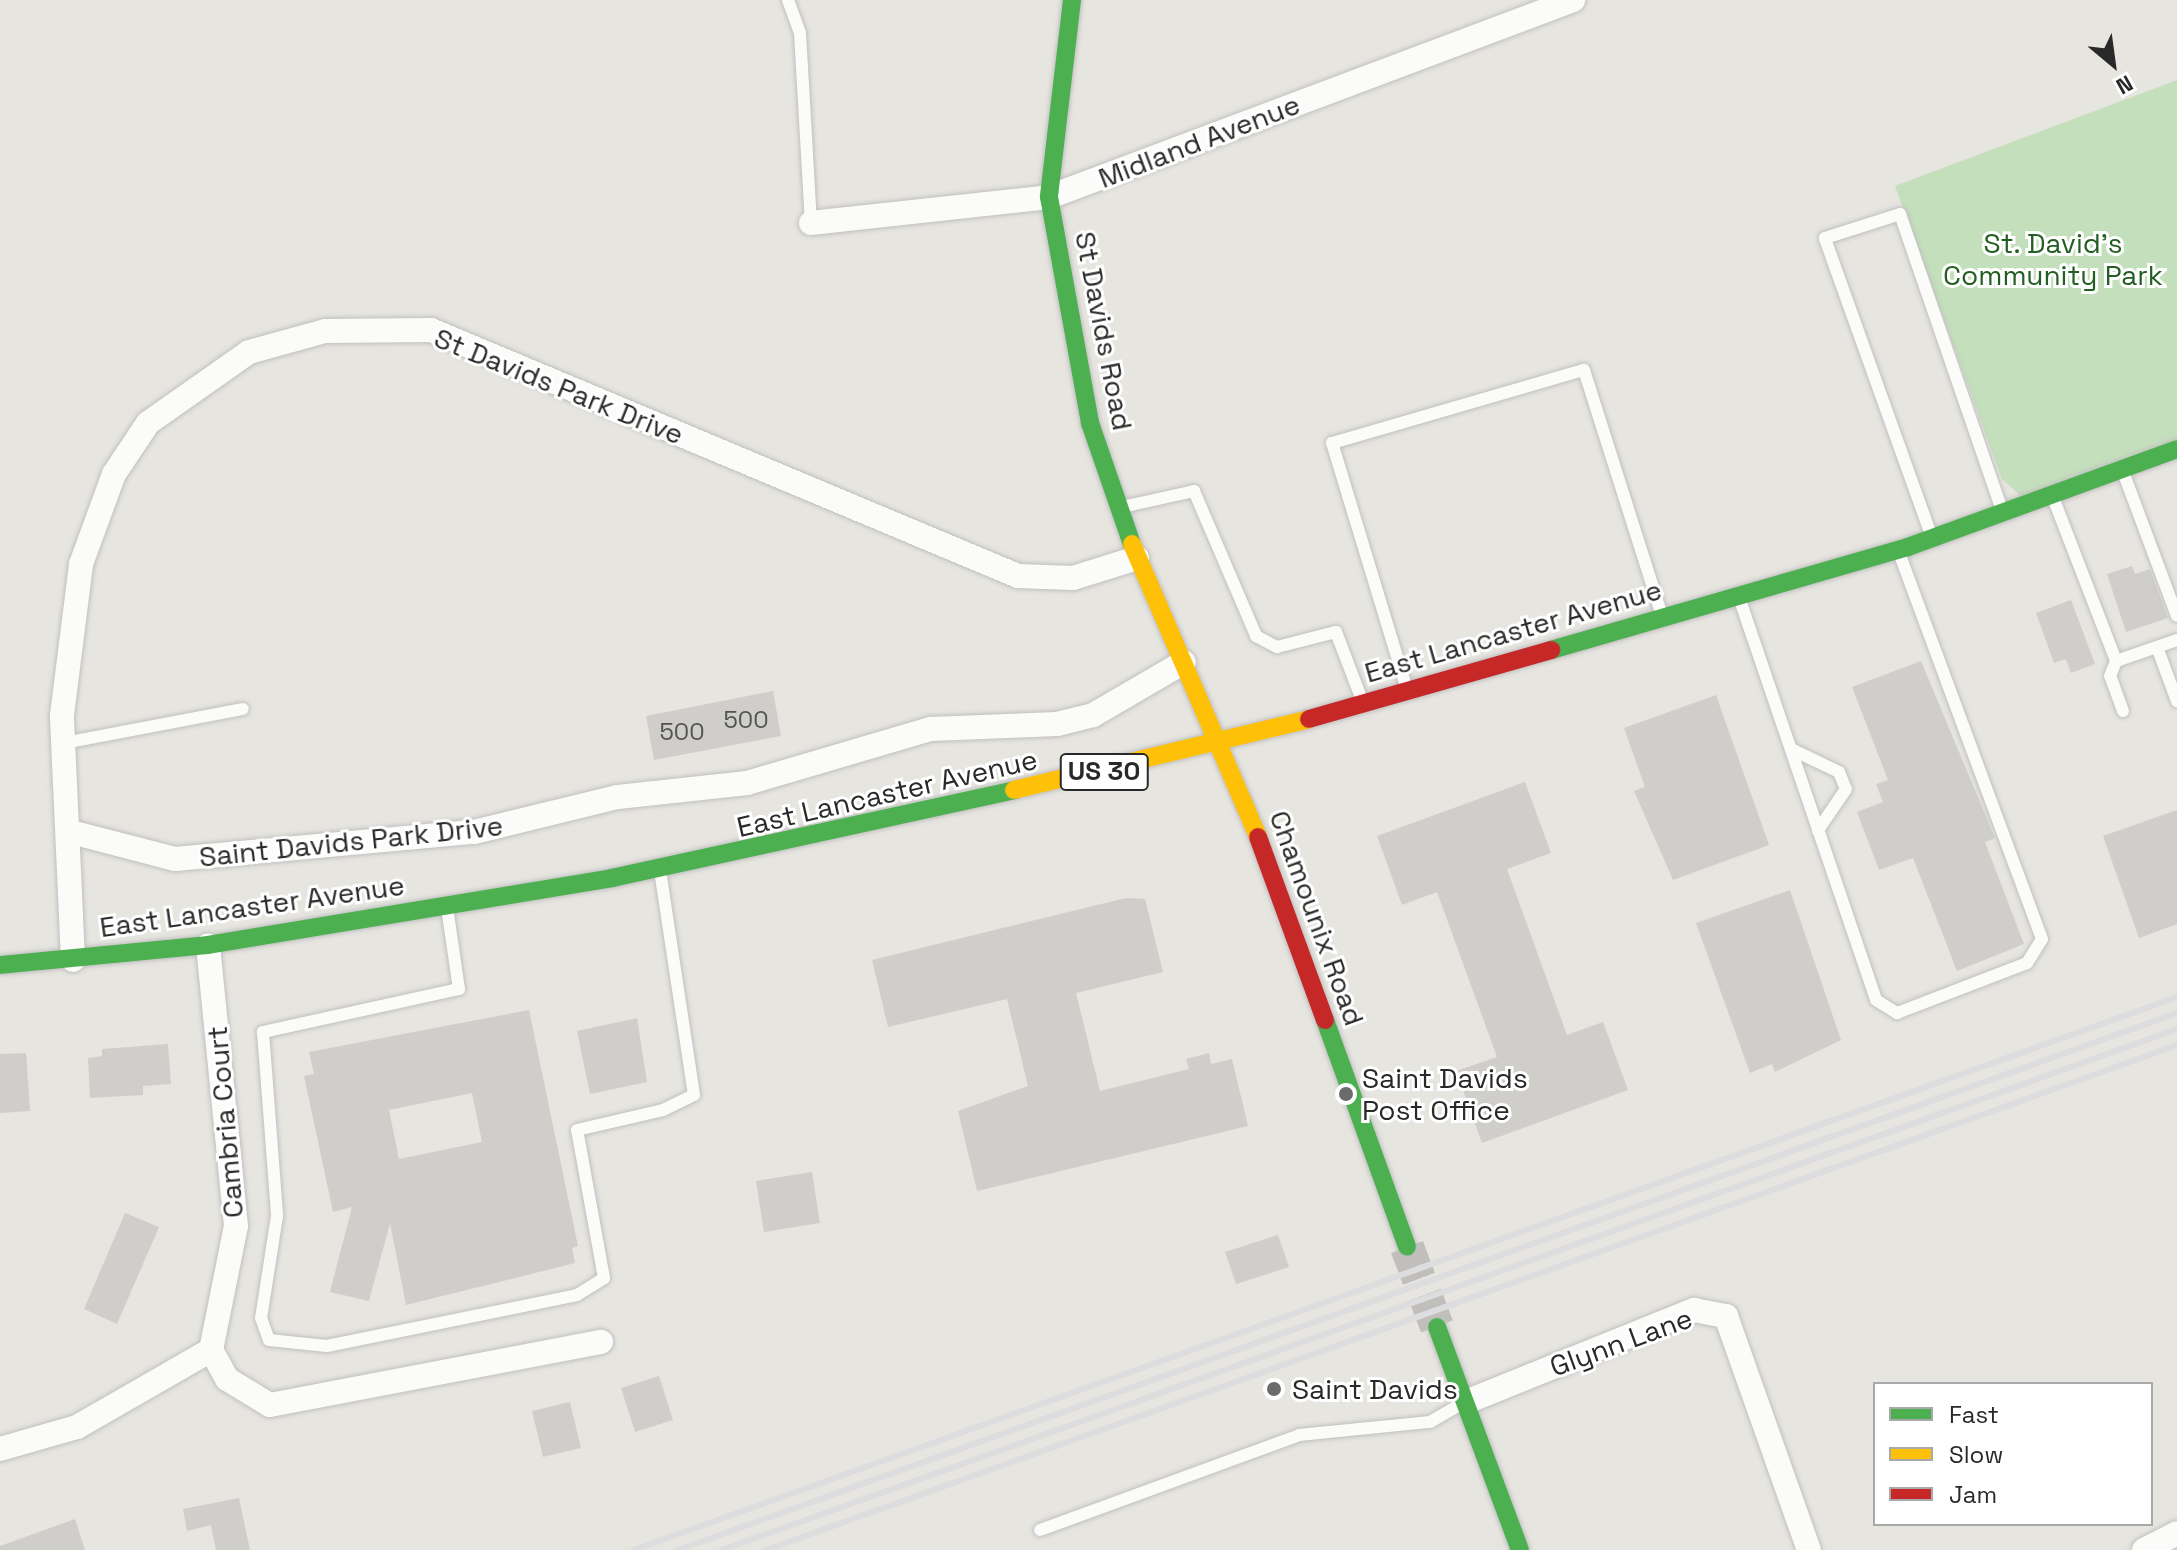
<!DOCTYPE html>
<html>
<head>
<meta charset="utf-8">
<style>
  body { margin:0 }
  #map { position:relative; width:2177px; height:1550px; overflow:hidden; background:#e6e5e0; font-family:"Space Grotesk",sans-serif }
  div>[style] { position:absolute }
  .green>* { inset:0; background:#c4dfbc }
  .building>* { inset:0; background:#cfcecb }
  .secondary-tunnel>* { height:34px; margin-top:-17px; transform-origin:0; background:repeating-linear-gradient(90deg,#c0bfbb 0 34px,transparent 0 51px) }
  .roads { filter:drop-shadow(0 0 2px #c1c0c0) drop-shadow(0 0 2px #c1c0c0) }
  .lane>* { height:12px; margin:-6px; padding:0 6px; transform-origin:6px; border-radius:6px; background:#fbfbfa }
  .street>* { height:24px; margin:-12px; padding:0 12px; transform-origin:12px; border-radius:12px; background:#fbfbfa }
  .fast>* { height:18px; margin:-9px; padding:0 9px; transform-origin:9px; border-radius:9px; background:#4caf50 }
  .slow>* { height:18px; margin:-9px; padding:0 9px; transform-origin:9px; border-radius:9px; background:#ffc107 }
  .jam>* { height:18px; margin:-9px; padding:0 9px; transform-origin:9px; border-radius:9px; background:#c62828 }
  .rail>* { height:6px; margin:-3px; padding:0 3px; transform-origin:3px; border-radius:3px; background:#dddcde }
  .dots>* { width:22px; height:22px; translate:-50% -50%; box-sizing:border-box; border:4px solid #fff; border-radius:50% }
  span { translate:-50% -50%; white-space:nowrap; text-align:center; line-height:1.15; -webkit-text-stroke:6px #fff; paint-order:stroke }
  .number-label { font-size:24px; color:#535352 }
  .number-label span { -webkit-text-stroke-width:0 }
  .shield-label span { padding:2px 6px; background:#fff; border:2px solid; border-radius:6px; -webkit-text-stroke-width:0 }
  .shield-label { font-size:26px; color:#292929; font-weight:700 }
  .street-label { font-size:28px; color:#292929 }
  .park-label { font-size:28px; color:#245e22 }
  .poi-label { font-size:28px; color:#292929 }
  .left { translate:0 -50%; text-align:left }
  .legend { position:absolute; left:1873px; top:1382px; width:280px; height:144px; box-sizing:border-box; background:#fff; border:2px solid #a9a9a9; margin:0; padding:10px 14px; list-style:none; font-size:24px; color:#292929 }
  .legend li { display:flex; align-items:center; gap:16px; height:40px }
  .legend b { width:40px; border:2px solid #a9a9a9 }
  .north { position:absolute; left:2073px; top:24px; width:80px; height:80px; -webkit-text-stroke:6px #fff; paint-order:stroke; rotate:151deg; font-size:22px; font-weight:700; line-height:32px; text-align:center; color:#292929 }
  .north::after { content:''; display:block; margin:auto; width:28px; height:36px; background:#292929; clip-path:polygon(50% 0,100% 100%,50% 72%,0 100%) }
</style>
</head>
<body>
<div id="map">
  <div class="green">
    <i style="clip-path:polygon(2177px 80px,2177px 449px,2031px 505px,2002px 479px,1895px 186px)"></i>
  </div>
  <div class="building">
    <i style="clip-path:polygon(2132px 566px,2135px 574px,2150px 569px,2168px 618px,2126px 632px,2107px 574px)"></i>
    <i style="clip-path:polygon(2071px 600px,2095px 664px,2071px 673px,2066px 659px,2054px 663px,2036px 613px)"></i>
    <i style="clip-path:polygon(1921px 661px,1995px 838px,1985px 842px,2024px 944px,1957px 971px,1913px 858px,1879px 870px,1857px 812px,1883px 802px,1876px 784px,1888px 780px,1852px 687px)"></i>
    <i style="clip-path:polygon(773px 691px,781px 736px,654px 760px,646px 716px)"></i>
    <i style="clip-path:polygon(1716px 695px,1769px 845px,1673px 880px,1634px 791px,1645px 787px,1624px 728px)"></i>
    <i style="clip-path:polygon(1525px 782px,1551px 853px,1507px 869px,1567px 1035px,1603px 1022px,1628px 1090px,1482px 1143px,1456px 1071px,1497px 1057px,1437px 892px,1402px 905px,1377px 836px)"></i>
    <i style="clip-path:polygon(2177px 810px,2177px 924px,2139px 938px,2103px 836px)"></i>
    <i style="clip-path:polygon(1790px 890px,1841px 1040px,1775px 1072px,1772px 1064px,1750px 1073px,1696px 923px)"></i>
    <i style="clip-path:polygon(1126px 898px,1145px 899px,1163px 972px,1076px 993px,1100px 1091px,1189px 1069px,1186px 1059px,1209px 1053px,1211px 1064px,1232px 1059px,1248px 1126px,977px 1191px,958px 1111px,1028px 1086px,1007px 999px,888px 1027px,872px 960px)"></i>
    <i style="clip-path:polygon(evenodd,529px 1010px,578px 1246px,572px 1248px,575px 1263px,406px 1305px,390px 1223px,369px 1301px,330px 1292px,352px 1207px,333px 1212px,304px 1076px,314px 1074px,309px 1052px,529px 1010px,472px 1093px,482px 1142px,399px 1159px,389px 1110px,472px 1093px)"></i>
    <i style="clip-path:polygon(637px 1018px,647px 1082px,590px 1094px,577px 1031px)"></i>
    <i style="clip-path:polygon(168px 1044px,171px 1084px,143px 1086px,143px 1095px,90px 1098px,88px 1058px,102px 1056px,102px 1049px)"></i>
    <i style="clip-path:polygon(26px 1053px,30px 1111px,0 1113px,0 1054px)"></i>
    <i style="clip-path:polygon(812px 1172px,820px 1223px,764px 1232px,756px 1181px)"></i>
    <i style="clip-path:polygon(125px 1213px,159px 1227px,117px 1324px,84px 1309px)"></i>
    <i style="clip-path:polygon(1278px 1235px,1289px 1267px,1236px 1284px,1225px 1252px)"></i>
    <i style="clip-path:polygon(659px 1376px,673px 1420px,635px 1432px,621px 1388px)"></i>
    <i style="clip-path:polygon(570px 1402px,581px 1448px,543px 1457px,532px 1411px)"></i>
    <i style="clip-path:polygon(239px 1498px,250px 1550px,216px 1550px,211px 1525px,187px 1531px,183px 1509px)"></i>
    <i style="clip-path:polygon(75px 1519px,85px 1550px,0 1550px,0 1546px)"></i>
  </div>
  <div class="secondary-tunnel">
    <i style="left:1407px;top:1247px;width:85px;rotate:69.4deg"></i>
  </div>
  <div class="roads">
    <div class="lane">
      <i style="left:788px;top:0;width:35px;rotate:70deg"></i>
      <i style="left:800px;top:33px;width:190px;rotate:86.7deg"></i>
      <i style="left:2125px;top:477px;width:148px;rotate:69.5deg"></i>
      <i style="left:2054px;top:500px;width:173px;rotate:68.9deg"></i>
      <i style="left:1122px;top:507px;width:74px;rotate:-12.5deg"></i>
      <i style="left:1194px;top:491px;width:158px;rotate:66.8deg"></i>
      <i style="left:1256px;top:636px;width:24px;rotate:28deg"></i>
      <i style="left:1277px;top:647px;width:61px;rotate:-14.3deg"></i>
      <i style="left:1336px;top:632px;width:67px;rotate:69.1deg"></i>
      <i style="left:1930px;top:532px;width:312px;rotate:-109.7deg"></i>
      <i style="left:1825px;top:238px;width:79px;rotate:-17.7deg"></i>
      <i style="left:1900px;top:214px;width:307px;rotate:71deg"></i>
      <i style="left:1741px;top:603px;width:419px;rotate:71.2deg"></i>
      <i style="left:1876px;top:1000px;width:25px;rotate:32deg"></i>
      <i style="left:1897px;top:1013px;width:139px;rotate:-21deg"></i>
      <i style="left:2027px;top:963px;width:28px;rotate:-58deg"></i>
      <i style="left:2042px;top:939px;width:406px;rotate:-110.3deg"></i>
      <i style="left:2157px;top:647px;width:58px;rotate:69.7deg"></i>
      <i style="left:1405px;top:683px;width:251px;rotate:-106.9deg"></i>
      <i style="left:1332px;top:443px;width:262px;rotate:-16.2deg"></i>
      <i style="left:1584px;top:370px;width:252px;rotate:72.4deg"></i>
      <i style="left:2123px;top:711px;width:37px;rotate:-110deg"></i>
      <i style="left:2110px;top:676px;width:16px;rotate:-68deg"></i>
      <i style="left:2116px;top:661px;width:65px;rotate:-19deg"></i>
      <i style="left:64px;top:743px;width:182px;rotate:-10.8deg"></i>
      <i style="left:1791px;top:749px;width:53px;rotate:25.6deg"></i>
      <i style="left:1839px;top:772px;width:18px;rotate:68deg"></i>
      <i style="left:1846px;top:789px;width:50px;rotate:124.3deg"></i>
      <i style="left:448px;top:914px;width:76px;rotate:81.7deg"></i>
      <i style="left:459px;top:989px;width:201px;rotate:167.6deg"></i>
      <i style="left:263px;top:1032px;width:185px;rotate:85.6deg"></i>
      <i style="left:277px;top:1216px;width:103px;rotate:98.9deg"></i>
      <i style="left:261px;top:1318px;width:23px;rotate:70deg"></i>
      <i style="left:269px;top:1340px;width:58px;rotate:5.9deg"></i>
      <i style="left:327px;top:1346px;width:255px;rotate:-11.5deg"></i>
      <i style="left:577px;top:1295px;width:32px;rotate:-32deg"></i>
      <i style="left:604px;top:1278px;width:150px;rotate:-100.3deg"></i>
      <i style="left:577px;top:1130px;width:88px;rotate:-13.1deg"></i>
      <i style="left:663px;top:1110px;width:34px;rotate:-26deg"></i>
      <i style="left:694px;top:1095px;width:221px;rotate:-98.6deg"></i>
      <i style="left:1040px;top:1530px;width:276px;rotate:-20.1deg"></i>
      <i style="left:1299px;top:1435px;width:132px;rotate:-5.7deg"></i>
      <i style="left:1430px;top:1422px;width:38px;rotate:-30deg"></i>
    </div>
    <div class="street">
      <i style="left:811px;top:223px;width:239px;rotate:-6.2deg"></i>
      <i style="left:1049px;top:197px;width:560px;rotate:-20.6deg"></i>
      <i style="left:71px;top:832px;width:107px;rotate:14.6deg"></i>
      <i style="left:175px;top:859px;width:300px;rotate:-5.2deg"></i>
      <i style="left:474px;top:832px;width:148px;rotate:-13.7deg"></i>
      <i style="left:618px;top:797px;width:130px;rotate:-6.2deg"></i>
      <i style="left:747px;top:783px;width:192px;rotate:-16.4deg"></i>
      <i style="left:931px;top:729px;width:126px;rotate:-2.3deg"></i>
      <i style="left:1057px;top:724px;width:37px;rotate:-14deg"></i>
      <i style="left:1093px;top:715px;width:105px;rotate:-30.2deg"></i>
      <i style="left:73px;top:960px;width:245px;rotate:-92.6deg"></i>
      <i style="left:62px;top:715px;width:152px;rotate:-82.8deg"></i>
      <i style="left:81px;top:564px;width:96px;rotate:-69.9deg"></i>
      <i style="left:114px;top:474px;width:61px;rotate:-56.3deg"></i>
      <i style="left:148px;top:423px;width:123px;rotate:-35.1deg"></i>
      <i style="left:249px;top:352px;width:79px;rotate:-15.4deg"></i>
      <i style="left:325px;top:331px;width:106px;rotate:-0.5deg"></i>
      <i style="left:431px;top:330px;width:636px;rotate:22.74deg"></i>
      <i style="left:1018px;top:576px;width:55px;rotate:2.1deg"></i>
      <i style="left:1073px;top:578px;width:67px;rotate:-17.4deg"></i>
      <i style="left:211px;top:1350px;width:33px;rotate:61deg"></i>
      <i style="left:227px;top:1379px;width:50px;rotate:31.2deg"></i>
      <i style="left:270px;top:1405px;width:337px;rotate:-10.8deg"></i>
      <i style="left:1466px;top:1402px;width:246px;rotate:-22deg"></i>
      <i style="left:1694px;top:1310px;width:33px;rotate:11deg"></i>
      <i style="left:1726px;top:1316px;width:248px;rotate:70.5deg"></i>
      <i style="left:0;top:1449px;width:80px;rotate:-15.9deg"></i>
      <i style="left:77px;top:1427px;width:155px;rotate:-29.9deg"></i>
      <i style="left:211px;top:1350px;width:126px;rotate:-78.6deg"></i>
      <i style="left:236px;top:1226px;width:282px;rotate:-95.7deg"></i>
      <i style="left:2144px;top:1550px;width:37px;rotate:-27deg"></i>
    </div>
    <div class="fast">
      <i style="left:1072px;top:0;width:198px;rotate:96.7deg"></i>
      <i style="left:1049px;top:197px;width:230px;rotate:79.7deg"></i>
      <i style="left:1090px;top:423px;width:128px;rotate:70.9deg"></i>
      <i style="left:1551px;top:650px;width:372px;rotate:-16.1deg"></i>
      <i style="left:1908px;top:547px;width:286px;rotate:-20deg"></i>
      <i style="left:0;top:965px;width:209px;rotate:-5.5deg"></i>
      <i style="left:208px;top:945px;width:410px;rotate:-9.4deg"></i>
      <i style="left:612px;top:878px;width:412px;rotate:-12.3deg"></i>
      <i style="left:1325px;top:1020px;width:241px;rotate:70.1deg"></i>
      <i style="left:1437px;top:1327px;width:238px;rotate:69.6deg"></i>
    </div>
    <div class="slow">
      <i style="left:1132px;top:544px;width:319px;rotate:66.7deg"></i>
      <i style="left:1014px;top:790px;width:303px;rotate:-13.5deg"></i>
    </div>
    <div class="jam">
      <i style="left:1309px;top:719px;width:252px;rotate:-15.9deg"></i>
      <i style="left:1258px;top:837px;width:195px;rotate:69.9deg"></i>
    </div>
  </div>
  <div class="rail">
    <i style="left:634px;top:1550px;width:1639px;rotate:-19.72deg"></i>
    <i style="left:678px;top:1550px;width:1592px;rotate:-19.71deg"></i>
    <i style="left:722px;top:1550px;width:1545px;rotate:-19.7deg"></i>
    <i style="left:766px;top:1550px;width:1499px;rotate:-19.69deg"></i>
  </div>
  <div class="dots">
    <i style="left:1346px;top:1094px;background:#6b6b69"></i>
    <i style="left:1274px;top:1389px;background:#6b6b69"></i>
  </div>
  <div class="number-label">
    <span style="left:746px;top:720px">500</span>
    <span style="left:682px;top:732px">500</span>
  </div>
  <div class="shield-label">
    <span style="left:1104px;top:772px">US 30</span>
  </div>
  <div class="street-label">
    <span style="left:1199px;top:141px;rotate:-21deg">Midland Avenue</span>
    <span style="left:1104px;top:331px;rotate:79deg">St Davids Road</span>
    <span style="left:559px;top:386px;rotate:22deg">St Davids Park Drive</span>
    <span style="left:1513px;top:631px;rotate:-16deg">East Lancaster Avenue</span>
    <span style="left:887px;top:793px;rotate:-13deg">East Lancaster Avenue</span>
    <span style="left:351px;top:841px;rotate:-6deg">Saint Davids Park Drive</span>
    <span style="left:252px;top:906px;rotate:-8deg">East Lancaster Avenue</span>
    <span style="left:1317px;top:918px;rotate:70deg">Chamounix Road</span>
    <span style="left:225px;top:1122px;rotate:-95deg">Cambria Court</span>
    <span style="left:1621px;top:1342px;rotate:-20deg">Glynn Lane</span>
  </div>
  <div class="park-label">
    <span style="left:2053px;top:259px">St. David's<br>Community Park</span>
  </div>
  <div class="poi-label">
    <span class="left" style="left:1362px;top:1094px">Saint Davids<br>Post Office</span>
    <span class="left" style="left:1292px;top:1389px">Saint Davids</span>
  </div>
  <ul class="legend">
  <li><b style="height:10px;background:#4caf50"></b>Fast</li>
  <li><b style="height:10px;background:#ffc107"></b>Slow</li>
  <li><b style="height:10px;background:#c62828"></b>Jam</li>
  </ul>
  <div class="north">N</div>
</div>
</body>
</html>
